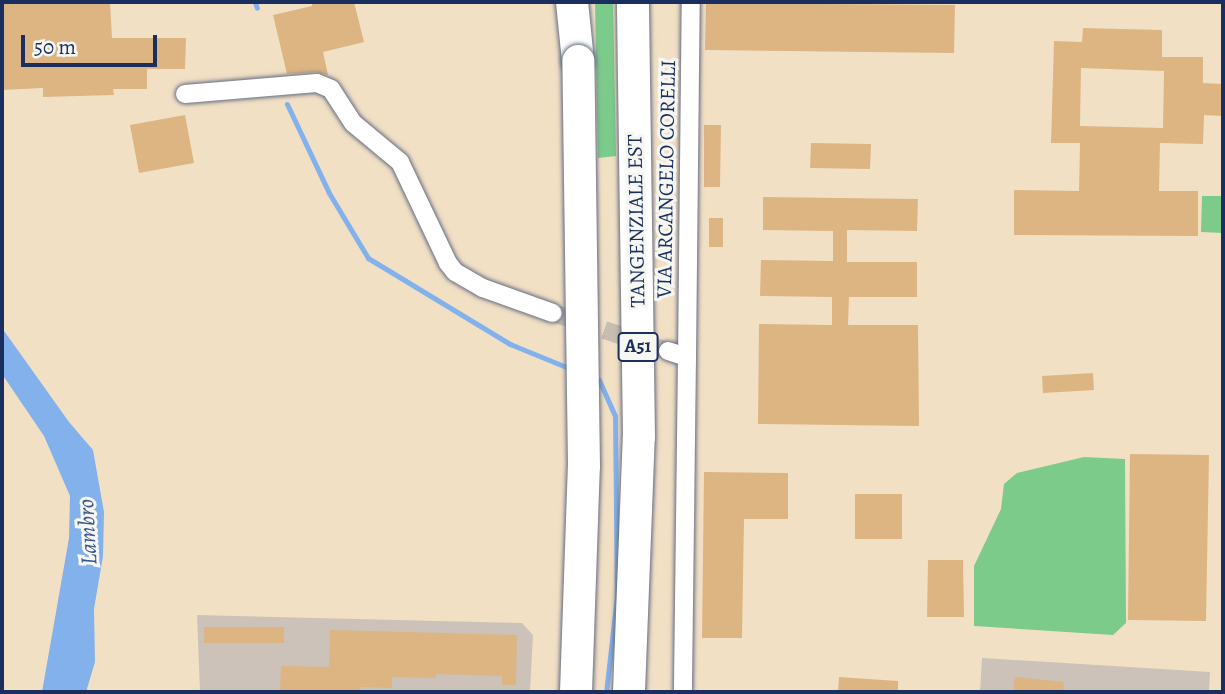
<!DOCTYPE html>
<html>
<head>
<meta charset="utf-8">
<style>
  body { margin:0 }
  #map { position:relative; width:1225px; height:694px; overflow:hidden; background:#f2e0c5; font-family:Alegreya,serif }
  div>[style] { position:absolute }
  .industrial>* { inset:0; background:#ccc2b9 }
  .green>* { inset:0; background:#7ccb8b }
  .water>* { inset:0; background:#82b1ec }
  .stream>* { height:5px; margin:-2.5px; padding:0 2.5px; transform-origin:2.5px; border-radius:2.5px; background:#82b1ec }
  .building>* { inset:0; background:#dcb583 }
  .minor-tunnel>* { height:18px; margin-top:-9px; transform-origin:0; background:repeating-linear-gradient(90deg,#c7bdb0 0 18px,transparent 0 27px) }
  .roads { filter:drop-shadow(0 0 2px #666d82) drop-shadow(0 0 2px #666d82) }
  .minor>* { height:18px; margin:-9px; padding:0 9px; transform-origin:9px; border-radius:9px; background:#fff }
  .motorway>* { height:32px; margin:-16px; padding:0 16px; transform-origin:16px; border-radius:16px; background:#fff }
  .bridges { filter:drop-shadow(0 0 2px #666d82) drop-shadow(0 0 2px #666d82) }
  .motorway-bridge>* { height:32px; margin:-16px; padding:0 16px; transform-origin:16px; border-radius:16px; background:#fff }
  span { translate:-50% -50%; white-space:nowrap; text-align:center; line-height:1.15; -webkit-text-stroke:6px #f6f6f2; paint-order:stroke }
  .shield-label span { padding:2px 5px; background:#f6f6f2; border:2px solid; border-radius:5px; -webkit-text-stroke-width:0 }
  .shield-label { font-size:19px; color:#1b2f5e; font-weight:700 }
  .street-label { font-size:21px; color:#1b2f5e }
  .water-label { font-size:23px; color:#3a5689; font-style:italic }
  .frame { position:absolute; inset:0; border:4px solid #1b2f5e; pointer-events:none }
  .scale { position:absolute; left:21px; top:35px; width:136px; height:32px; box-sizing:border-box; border:4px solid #1b2f5e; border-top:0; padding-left:9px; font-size:21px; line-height:24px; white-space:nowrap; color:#1b2f5e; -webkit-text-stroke:5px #f6f6f2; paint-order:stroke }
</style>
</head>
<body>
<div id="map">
  <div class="industrial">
    <i style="clip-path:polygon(197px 615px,522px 623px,533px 635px,530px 692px,200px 692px)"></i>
    <i style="clip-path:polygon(982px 658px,1210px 672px,1209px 692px,980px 692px)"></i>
  </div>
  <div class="green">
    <i style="clip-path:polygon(595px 2px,613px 2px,616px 156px,598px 158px)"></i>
    <i style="clip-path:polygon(1202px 196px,1223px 196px,1223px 233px,1201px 232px)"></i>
    <i style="clip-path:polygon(1084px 457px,1125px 459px,1126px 623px,1113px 635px,974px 626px,974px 566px,1001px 509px,1004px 484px,1017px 473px)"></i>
  </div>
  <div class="water">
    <i style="clip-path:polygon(2px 328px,69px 422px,93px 450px,104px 512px,103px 556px,94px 609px,95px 662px,86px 692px,42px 692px,69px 538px,70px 496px,44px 436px,2px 374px)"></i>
  </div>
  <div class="stream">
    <i style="left:255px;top:2px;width:6px;rotate:72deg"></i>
    <i style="left:287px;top:104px;width:98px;rotate:64.7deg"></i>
    <i style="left:329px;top:193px;width:76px;rotate:59deg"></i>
    <i style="left:368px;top:258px;width:166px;rotate:31.2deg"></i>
    <i style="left:510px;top:344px;width:66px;rotate:22.3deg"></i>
    <i style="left:593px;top:378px;width:6px;rotate:18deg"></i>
    <i style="left:599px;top:380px;width:39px;rotate:66deg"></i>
    <i style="left:615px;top:416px;width:180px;rotate:89.4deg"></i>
    <i style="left:617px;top:596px;width:97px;rotate:96.5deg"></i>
  </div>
  <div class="building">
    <i style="clip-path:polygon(2px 2px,110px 2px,112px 38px,186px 38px,185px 69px,147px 69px,147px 89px,113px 89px,114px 95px,43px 97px,43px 88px,2px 90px)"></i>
    <i style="clip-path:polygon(312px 2px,354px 2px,364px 42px,323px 52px,328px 75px,316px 72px,287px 74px,273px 15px,312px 6px)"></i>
    <i style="clip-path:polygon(706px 3px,955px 5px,954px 53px,705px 50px)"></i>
    <i style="clip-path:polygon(evenodd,1083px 28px,1162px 30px,1162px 57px,1203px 57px,1203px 83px,1223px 84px,1223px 116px,1204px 115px,1203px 144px,1160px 143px,1159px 191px,1198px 191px,1198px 236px,1014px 235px,1014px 190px,1079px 191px,1080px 143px,1051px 143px,1054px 41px,1082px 42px,1083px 28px,1081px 68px,1164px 71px,1163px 128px,1080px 126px,1081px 68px)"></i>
    <i style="clip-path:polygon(185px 115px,194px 163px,139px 173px,130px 125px)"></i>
    <i style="clip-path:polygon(704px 125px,721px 125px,720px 187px,704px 187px)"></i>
    <i style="clip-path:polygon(811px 143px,871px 144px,870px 169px,810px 168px)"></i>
    <i style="clip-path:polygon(763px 197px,918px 199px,917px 231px,847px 230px,847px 262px,917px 262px,917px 297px,849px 297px,848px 325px,918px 325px,919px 426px,758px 424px,759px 324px,832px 325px,832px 297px,760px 296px,761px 260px,833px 261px,833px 231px,763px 230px)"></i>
    <i style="clip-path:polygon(709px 218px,723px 218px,723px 247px,709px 247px)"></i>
    <i style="clip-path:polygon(1093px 373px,1094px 390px,1043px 393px,1042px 376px)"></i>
    <i style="clip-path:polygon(1130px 454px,1209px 455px,1206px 621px,1128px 620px)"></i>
    <i style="clip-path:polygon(704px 472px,788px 473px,788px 519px,744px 519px,742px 638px,702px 638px)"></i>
    <i style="clip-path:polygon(855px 494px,902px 494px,902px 539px,855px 539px)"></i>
    <i style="clip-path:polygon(928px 560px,963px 560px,964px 617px,927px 617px)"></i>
    <i style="clip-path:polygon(204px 627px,284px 627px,284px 643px,204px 643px)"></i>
    <i style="clip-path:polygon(330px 630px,517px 635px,516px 685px,502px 685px,502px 676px,436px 674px,436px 678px,392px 677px,392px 688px,360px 687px,359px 692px,280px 692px,281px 666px,329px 667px)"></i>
    <i style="clip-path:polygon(839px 677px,898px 681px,898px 692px,838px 692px)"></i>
    <i style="clip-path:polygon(1015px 677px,1064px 682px,1063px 692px,1013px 692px)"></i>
  </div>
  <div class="minor-tunnel">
    <i style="left:553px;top:313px;width:121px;rotate:18.3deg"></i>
  </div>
  <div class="roads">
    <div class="minor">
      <i style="left:185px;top:94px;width:132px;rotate:-4.8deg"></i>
      <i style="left:317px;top:83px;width:15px;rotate:23deg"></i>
      <i style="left:331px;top:89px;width:40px;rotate:57.1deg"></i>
      <i style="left:353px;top:123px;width:61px;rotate:39.7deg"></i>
      <i style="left:400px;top:162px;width:112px;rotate:64.6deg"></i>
      <i style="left:448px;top:263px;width:11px;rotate:52deg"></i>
      <i style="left:455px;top:272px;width:32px;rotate:30deg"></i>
      <i style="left:483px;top:288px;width:74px;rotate:19.7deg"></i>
      <i style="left:668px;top:351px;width:20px;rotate:18deg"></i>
      <i style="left:687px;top:357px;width:335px;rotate:90.7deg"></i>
      <i style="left:687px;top:357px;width:355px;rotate:-89.4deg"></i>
    </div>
    <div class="motorway">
      <i style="left:572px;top:2px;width:59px;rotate:84.2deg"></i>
    </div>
  </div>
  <div class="bridges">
    <div class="motorway-bridge">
      <i style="left:576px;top:692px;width:226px;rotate:-88deg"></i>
      <i style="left:584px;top:466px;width:405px;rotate:-90.8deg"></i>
      <i style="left:629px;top:692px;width:255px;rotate:-87.8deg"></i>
      <i style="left:639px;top:437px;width:435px;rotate:-90.8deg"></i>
    </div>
  </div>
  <div class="shield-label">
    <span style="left:638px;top:347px">A51</span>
  </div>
  <div class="street-label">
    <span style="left:666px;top:179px;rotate:-89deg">VIA ARCANGELO CORELLI</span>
    <span style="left:636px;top:221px;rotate:-91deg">TANGENZIALE EST</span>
  </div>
  <div class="water-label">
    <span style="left:88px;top:532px;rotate:-93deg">Lambro</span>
  </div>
  <div class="frame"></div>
  <div class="scale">50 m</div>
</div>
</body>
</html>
